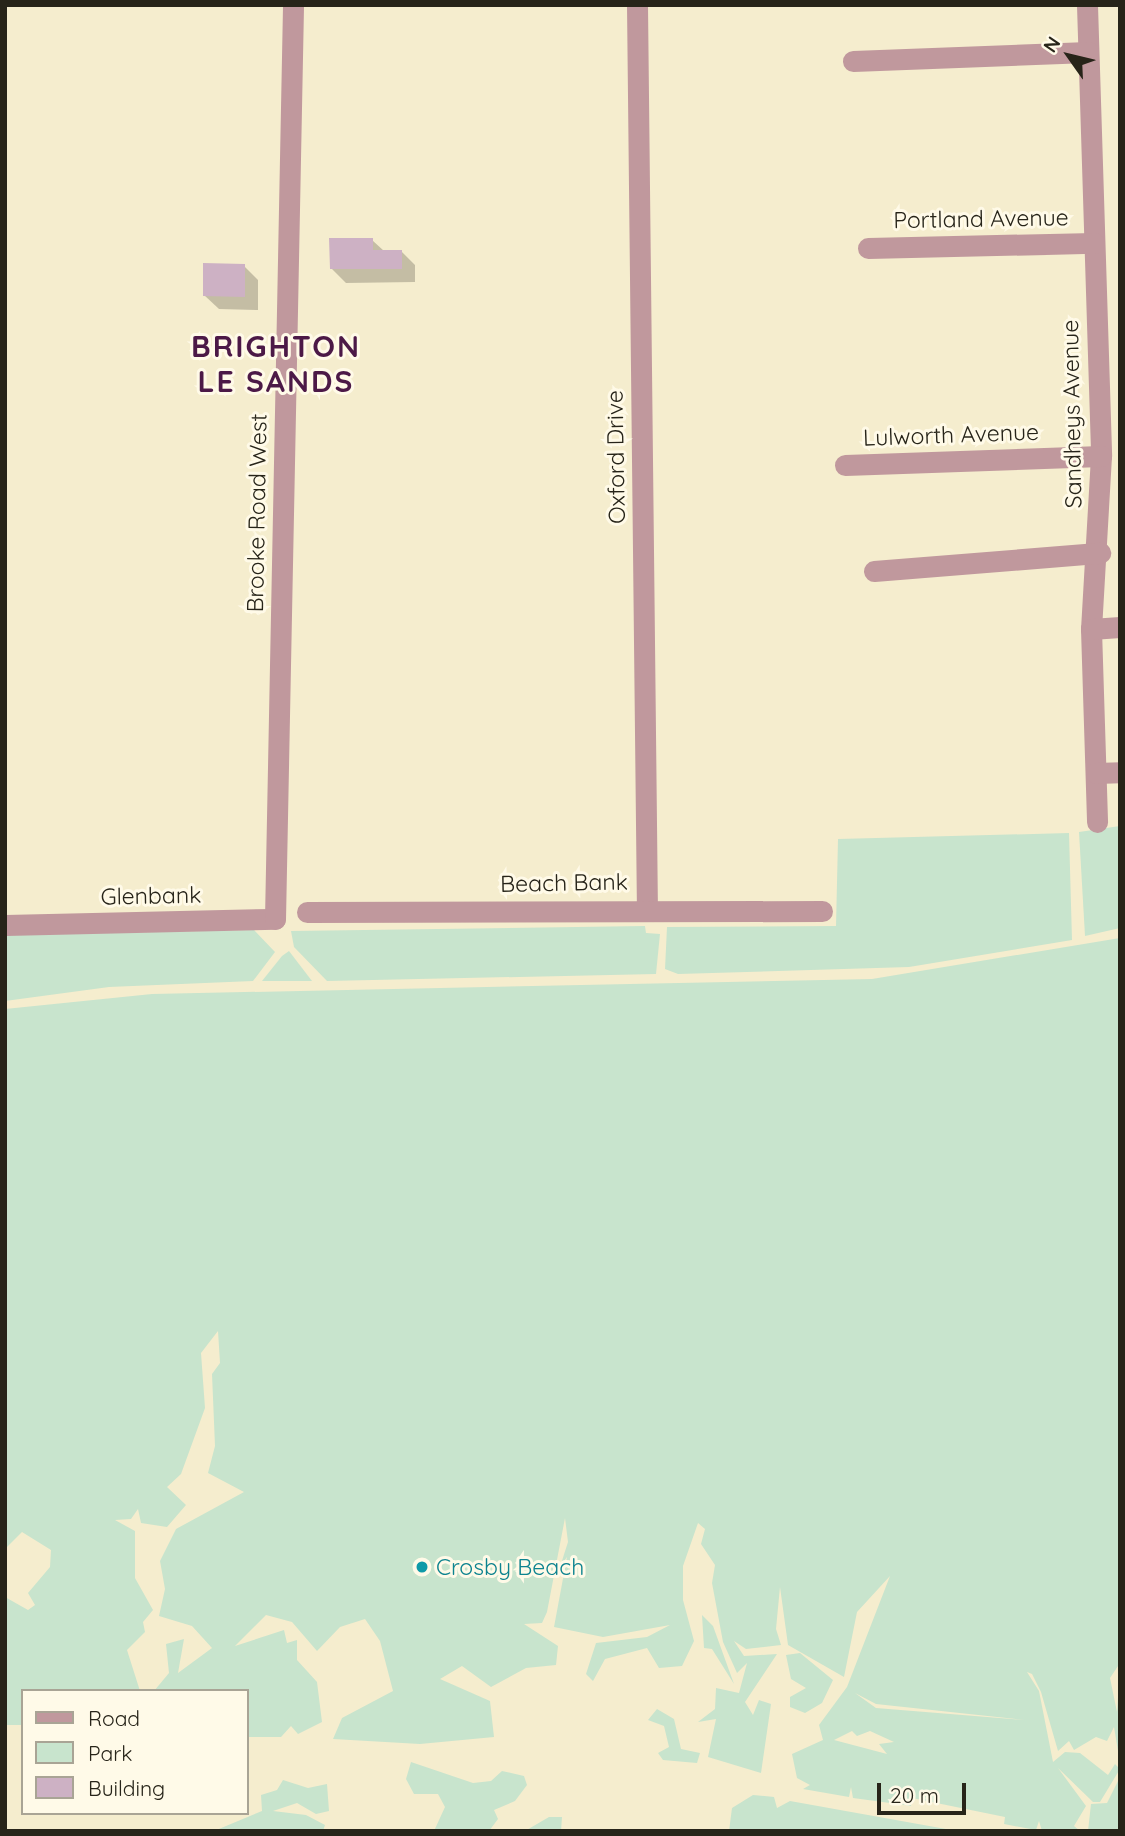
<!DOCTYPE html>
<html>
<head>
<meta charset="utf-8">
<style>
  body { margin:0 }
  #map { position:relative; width:1125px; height:1836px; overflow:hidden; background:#f5edce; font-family:Quicksand,sans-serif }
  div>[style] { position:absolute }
  .green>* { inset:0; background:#c8e4cd }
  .shadow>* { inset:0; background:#0003 }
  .building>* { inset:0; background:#cdb1c4 }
  .minor>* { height:21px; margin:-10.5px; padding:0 10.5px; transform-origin:10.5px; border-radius:10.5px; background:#c0989d }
  .dots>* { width:19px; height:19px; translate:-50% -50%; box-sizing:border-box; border:4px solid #fffae8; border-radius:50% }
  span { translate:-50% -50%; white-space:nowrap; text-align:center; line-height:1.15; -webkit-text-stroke:6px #fffae8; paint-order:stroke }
  .street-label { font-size:23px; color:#272419 }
  .culture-label { font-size:23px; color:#0d838f }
  .left { translate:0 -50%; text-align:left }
  .district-label { font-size:30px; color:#4c1947; font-weight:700; letter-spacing:2px }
  .frame { position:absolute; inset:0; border:7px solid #272419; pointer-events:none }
  .legend { position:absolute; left:21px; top:1689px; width:228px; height:126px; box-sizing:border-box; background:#fffae8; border:2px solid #a9a495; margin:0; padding:9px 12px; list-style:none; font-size:21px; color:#272419 }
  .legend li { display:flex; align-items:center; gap:14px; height:35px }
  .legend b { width:35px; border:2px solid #a9a495 }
  .north { position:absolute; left:1034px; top:21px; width:70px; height:70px; -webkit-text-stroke:5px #fffae8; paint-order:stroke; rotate:304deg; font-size:19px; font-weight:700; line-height:28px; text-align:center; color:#272419 }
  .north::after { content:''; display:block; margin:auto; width:24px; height:32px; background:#272419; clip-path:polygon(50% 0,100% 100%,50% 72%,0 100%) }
  .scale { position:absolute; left:877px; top:1783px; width:89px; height:32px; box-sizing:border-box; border:4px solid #272419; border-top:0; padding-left:9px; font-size:21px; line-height:24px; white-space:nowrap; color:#272419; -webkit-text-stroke:5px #fffae8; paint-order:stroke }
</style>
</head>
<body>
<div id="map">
  <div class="green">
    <i style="clip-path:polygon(1120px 826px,1120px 928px,1085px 936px,1079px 832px)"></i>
    <i style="clip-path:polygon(1069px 833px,1072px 940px,909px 967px,678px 974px,665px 969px,667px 927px,836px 926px,838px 839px)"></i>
    <i style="clip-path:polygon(645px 926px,646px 933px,660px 934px,656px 974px,327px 981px,294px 947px,291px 931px)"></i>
    <i style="clip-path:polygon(254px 930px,275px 952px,253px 981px,109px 987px,5px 1001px,5px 935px)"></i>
    <i style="clip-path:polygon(evenodd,1120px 938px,1120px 1663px,1110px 1678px,1117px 1712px,1120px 1668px,1120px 1763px,1114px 1727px,1107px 1741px,1096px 1737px,1074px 1750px,1069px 1741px,1058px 1751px,1041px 1692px,1032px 1674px,1027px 1672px,1039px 1691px,1053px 1762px,1065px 1752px,1080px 1753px,1108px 1775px,1115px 1764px,1120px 1769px,1100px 1802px,1093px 1802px,1058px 1768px,1086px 1806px,1074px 1826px,1080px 1831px,1042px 1831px,1039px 1821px,1036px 1830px,1004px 1824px,1005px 1817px,912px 1798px,905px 1800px,912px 1806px,853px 1798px,851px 1787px,849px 1797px,803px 1789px,810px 1785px,797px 1778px,792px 1754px,823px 1740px,819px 1725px,847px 1687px,890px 1576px,857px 1612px,844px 1677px,788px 1645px,780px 1587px,776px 1629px,781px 1645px,746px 1649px,734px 1641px,744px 1656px,777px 1654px,745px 1702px,753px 1715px,759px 1700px,771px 1704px,761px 1773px,708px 1757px,716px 1719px,698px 1722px,715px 1709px,716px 1688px,739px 1693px,747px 1663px,737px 1673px,723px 1642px,712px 1583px,715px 1565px,701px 1544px,705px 1529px,698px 1523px,683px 1566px,683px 1600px,694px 1641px,682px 1666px,659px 1668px,647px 1648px,605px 1659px,593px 1681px,586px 1674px,596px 1643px,647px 1637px,670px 1625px,603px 1637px,554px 1627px,567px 1557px,560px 1567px,568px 1542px,565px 1518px,547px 1612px,542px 1623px,524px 1624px,558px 1646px,556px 1665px,526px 1668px,491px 1687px,462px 1666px,440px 1679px,490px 1701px,494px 1737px,420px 1744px,333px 1739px,342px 1718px,393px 1691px,380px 1641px,365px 1619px,340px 1627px,317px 1651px,292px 1622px,266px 1615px,235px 1646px,284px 1630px,287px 1643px,297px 1640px,297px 1660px,317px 1682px,322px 1722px,298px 1734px,291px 1726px,281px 1737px,247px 1737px,247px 1691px,154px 1691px,169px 1673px,166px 1644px,184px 1639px,178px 1673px,212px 1648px,192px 1626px,159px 1616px,165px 1589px,160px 1561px,176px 1529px,244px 1492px,208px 1473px,215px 1446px,212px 1374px,220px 1363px,218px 1331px,201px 1353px,205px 1408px,181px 1474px,167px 1487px,186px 1505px,167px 1527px,141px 1523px,138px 1509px,131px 1519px,115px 1520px,135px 1531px,135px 1578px,153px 1610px,143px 1622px,145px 1632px,127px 1650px,140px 1691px,23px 1691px,23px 1725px,5px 1725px,5px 1597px,28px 1610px,35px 1605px,28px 1593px,50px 1567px,51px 1550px,22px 1532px,5px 1549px,5px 1009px,152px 994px,872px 979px,1120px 938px,855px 1693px,876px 1704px,1025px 1720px,876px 1708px,855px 1693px,1120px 938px,852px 1731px,857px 1736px,870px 1731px,894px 1742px,879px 1744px,887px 1754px,834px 1740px,852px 1731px)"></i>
    <i style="clip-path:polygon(289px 951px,312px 981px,262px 981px,282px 956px)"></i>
    <i style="clip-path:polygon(702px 1615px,713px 1626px,734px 1684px,712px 1649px,704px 1648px)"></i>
    <i style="clip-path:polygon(800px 1653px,833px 1680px,822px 1703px,805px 1713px,790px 1707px,790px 1697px,806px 1688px,791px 1679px,786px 1655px)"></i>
    <i style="clip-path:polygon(657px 1709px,674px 1719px,681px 1749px,700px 1753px,697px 1763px,663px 1760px,658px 1753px,669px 1747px,664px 1726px,648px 1720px)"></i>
    <i style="clip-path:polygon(411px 1762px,473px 1783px,491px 1781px,502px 1771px,524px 1776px,527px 1785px,515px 1801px,494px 1810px,498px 1819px,489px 1831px,434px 1831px,445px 1807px,438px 1794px,414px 1794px,406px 1779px)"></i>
    <i style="clip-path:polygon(1120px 1777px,1120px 1831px,1088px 1831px,1091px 1804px,1107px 1803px)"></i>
    <i style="clip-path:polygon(283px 1780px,308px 1788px,327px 1784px,329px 1811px,316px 1814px,297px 1803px,273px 1811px,306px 1815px,325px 1825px,323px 1831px,214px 1831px,262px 1811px,261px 1795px,277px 1790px)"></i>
    <i style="clip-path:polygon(753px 1795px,774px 1797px,777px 1808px,790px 1801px,957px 1831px,729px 1831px,732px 1808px)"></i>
    <i style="clip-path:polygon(549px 1817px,562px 1817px,561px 1831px,525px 1831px)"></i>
  </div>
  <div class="shadow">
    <i style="clip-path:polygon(372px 240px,384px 251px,401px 251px,415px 265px,415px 282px,346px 283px,332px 269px)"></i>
    <i style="clip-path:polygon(244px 266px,258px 280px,258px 310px,219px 309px,204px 295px)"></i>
  </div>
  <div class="building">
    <i style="clip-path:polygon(329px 238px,373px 238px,373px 250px,402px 250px,402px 269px,330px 269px)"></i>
    <i style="clip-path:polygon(203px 263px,245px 264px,245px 297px,203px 296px)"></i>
  </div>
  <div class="minor">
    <i style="left:637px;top:5px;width:903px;rotate:89.37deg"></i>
    <i style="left:1087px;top:5px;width:451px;rotate:88.2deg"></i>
    <i style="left:1101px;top:456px;width:173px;rotate:93.3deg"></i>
    <i style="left:1091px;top:629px;width:193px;rotate:88.2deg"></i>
    <i style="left:853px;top:61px;width:235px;rotate:-2.2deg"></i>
    <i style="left:868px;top:248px;width:226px;rotate:-1.3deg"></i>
    <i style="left:845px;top:465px;width:256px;rotate:-2deg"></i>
    <i style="left:874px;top:571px;width:227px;rotate:-4.6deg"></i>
    <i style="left:1091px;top:629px;width:29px;rotate:-4deg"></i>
    <i style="left:1096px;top:773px;width:24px;rotate:-2deg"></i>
    <i style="left:307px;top:912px;width:515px;rotate:-0.11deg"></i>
    <i style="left:5px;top:925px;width:270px;rotate:-1.3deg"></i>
    <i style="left:275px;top:919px;width:914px;rotate:-88.87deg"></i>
  </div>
  <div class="dots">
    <i style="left:422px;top:1567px;background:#0f9aa8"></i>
  </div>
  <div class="street-label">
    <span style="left:981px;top:219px;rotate:-1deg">Portland Avenue</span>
    <span style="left:1072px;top:414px;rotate:-91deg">Sandheys Avenue</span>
    <span style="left:951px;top:435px;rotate:-2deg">Lulworth Avenue</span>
    <span style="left:616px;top:457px;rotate:-91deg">Oxford Drive</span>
    <span style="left:257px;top:513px;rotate:-89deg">Brooke Road West</span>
    <span style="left:564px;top:883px;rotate:-1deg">Beach Bank</span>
    <span style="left:151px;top:896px;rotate:-1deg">Glenbank</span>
  </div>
  <div class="culture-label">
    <span class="left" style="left:436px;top:1567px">Crosby Beach</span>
  </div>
  <div class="district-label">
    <span style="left:276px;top:363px">BRIGHTON<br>LE SANDS</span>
  </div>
  <div class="frame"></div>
  <ul class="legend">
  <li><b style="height:9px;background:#c0989d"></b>Road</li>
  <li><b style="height:19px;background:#c8e4cd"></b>Park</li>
  <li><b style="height:19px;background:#cdb1c4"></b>Building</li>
  </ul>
  <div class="north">N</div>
  <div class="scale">20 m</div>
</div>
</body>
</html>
